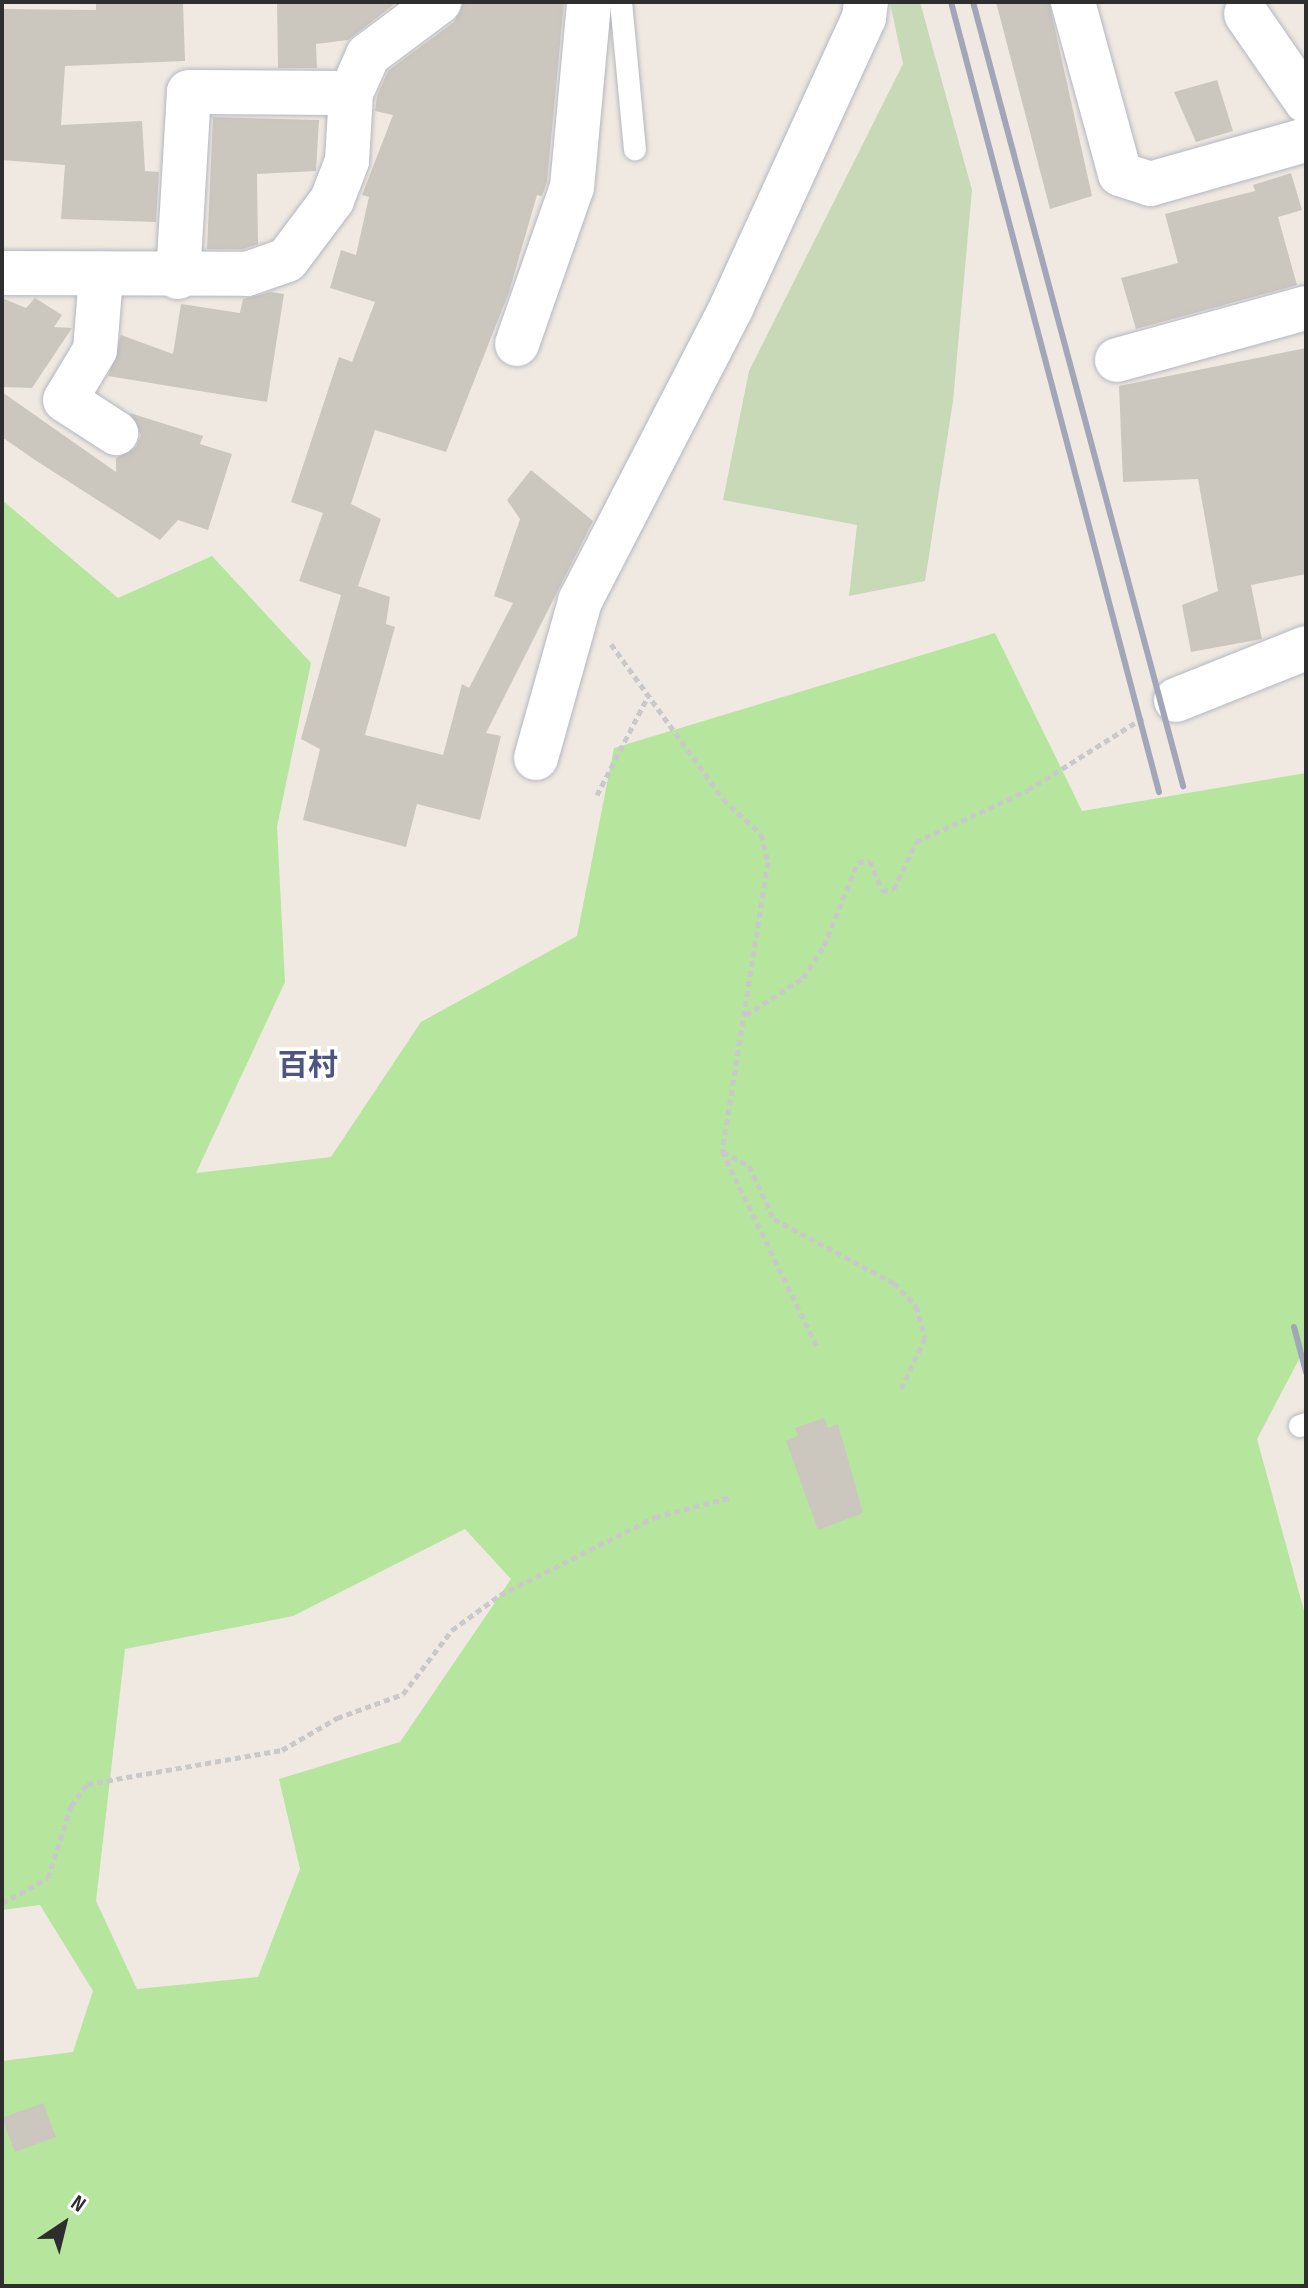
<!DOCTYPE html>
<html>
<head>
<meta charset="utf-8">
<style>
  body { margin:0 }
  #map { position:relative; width:1308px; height:2288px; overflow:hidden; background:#efe9e1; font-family:"Sofia Sans Condensed","Noto Sans JP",sans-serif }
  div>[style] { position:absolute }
  .green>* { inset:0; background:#b6e59e }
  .cemetery>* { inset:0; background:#c8d9b8 }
  .building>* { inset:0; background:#cbc7bf }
  .path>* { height:5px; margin-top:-2.5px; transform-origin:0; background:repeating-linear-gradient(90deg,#c9c9c9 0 6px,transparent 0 10px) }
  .roads { filter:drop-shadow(0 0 2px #b4b7c1) drop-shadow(0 0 2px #b4b7c1) }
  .service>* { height:22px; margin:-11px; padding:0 11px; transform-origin:11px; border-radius:11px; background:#fff }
  .minor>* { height:44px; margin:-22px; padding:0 22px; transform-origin:22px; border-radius:22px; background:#fff }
  .rail>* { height:6px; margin:-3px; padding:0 3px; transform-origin:3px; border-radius:3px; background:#a3a6b8 }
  span { translate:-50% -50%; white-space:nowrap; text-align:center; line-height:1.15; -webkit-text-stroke:7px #fff; paint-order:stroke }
  .neighbourhood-label { font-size:30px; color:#4d5680; font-weight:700 }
  .frame { position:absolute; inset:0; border:4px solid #2e2e2e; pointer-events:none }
  .north { position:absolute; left:24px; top:2184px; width:80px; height:80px; -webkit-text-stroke:6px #fff; paint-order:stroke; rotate:35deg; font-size:22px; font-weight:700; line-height:32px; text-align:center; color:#2e2e2e }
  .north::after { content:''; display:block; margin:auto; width:28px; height:36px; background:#2e2e2e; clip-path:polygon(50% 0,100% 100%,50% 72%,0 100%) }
</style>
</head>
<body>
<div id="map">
  <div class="green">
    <i style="clip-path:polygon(evenodd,2px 500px,118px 598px,212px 556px,311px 663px,277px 827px,285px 982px,196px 1173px,331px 1157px,421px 1022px,577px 936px,614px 748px,995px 633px,1082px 811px,1306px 773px,1306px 1346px,1257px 1439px,1306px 1618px,1306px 2286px,2px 2286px,2px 2061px,73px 2052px,93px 1991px,40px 1905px,2px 1910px,2px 500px,465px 1529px,511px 1579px,400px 1742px,279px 1779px,300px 1869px,258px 1977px,137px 1989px,96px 1901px,125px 1649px,293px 1616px,465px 1529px)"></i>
  </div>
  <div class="cemetery">
    <i style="clip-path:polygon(890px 2px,920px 2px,972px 190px,953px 401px,925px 581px,849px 596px,857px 525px,723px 500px,749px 371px,903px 64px)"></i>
  </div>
  <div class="building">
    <i style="clip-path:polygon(96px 2px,183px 2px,185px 61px,65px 66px,61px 125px,142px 121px,145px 171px,159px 172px,156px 222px,61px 219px,65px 165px,2px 160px,2px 9px,96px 10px)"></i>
    <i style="clip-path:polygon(277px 2px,397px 2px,348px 40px,316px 44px,317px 68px,278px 68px)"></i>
    <i style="clip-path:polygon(464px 2px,564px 2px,547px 182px,542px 196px,537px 195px,509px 292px,446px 452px,375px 430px,351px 504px,381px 519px,358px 586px,390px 597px,386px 624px,395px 627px,365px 735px,443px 755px,462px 684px,469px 688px,513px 603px,494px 596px,520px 519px,507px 500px,531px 470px,593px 521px,486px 733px,501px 736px,480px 820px,417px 804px,406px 847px,303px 820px,320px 749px,301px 739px,341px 595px,299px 581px,323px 513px,291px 502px,339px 357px,352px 362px,375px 302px,330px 288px,341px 250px,356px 255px,369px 197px,362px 195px,393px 115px,375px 111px,377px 96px,388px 71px,454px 22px)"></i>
    <i style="clip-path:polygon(996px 2px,1049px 2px,1092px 196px,1050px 209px)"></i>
    <i style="clip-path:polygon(1217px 80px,1233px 131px,1196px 142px,1174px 92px)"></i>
    <i style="clip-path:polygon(213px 117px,319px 120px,316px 171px,257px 174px,258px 244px,243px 249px,207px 249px)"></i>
    <i style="clip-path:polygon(1291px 173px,1302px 210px,1278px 217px,1297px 285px,1136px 329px,1121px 278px,1178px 263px,1165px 214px,1255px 191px,1253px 185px)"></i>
    <i style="clip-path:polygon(271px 292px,284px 294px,267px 402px,108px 376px,121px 335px,173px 354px,181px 304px,240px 313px,243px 299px)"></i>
    <i style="clip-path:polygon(2px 298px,26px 308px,35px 298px,62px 315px,54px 327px,72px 328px,32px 388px,2px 387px)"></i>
    <i style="clip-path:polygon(1306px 348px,1306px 574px,1251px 585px,1262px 639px,1191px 652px,1182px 605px,1218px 591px,1198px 479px,1123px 482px,1119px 386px)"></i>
    <i style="clip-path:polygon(2px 392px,116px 472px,116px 458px,136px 447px,141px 435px,130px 413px,203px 436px,200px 444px,232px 454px,208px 530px,178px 520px,160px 540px,35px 460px,2px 437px)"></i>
    <i style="clip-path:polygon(824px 1418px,828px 1428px,838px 1424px,863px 1513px,818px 1530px,786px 1441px,798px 1436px,795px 1428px)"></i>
    <i style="clip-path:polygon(43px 2103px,56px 2137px,15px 2152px,2px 2118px)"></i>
  </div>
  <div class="path">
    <i style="left:611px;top:644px;width:191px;rotate:54.1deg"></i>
    <i style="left:723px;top:799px;width:52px;rotate:42.6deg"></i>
    <i style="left:761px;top:834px;width:29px;rotate:76deg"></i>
    <i style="left:768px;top:862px;width:293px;rotate:99deg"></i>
    <i style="left:722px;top:1151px;width:220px;rotate:64.1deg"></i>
    <i style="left:597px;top:795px;width:111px;rotate:-62.7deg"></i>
    <i style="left:746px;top:1015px;width:68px;rotate:-33deg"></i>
    <i style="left:803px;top:978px;width:38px;rotate:-57deg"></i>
    <i style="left:824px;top:946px;width:91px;rotate:-68deg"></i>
    <i style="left:858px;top:862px;width:12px;rotate:-5deg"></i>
    <i style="left:870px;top:861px;width:32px;rotate:68deg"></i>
    <i style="left:882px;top:891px;width:12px;rotate:-9deg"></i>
    <i style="left:894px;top:889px;width:52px;rotate:-64.9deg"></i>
    <i style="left:916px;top:842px;width:123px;rotate:-24.9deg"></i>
    <i style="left:1028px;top:790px;width:136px;rotate:-32.1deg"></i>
    <i style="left:723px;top:1152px;width:30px;rotate:28deg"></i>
    <i style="left:749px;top:1166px;width:59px;rotate:64.7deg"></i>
    <i style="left:774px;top:1219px;width:136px;rotate:28.1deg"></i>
    <i style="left:894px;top:1283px;width:32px;rotate:46deg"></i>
    <i style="left:916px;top:1306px;width:33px;rotate:74deg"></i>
    <i style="left:925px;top:1338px;width:56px;rotate:115.2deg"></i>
    <i style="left:2px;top:1903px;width:52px;rotate:-28.5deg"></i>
    <i style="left:48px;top:1878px;width:76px;rotate:-72.3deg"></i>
    <i style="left:71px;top:1806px;width:27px;rotate:-54deg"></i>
    <i style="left:87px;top:1784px;width:198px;rotate:-9.9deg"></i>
    <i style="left:282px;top:1750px;width:64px;rotate:-30.2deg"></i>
    <i style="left:337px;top:1718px;width:70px;rotate:-20deg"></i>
    <i style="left:403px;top:1694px;width:81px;rotate:-52.6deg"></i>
    <i style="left:452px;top:1630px;width:59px;rotate:-36.1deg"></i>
    <i style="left:500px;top:1595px;width:174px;rotate:-26.7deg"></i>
    <i style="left:655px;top:1517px;width:80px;rotate:-14.6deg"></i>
  </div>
  <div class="roads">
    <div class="service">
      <i style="left:621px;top:2px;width:148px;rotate:84.6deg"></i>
      <i style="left:1300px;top:1426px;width:6px;rotate:-18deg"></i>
    </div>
    <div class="minor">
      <i style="left:1073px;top:2px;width:178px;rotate:74.7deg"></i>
      <i style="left:1120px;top:174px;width:32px;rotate:18deg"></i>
      <i style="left:1150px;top:184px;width:162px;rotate:-15.8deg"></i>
      <i style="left:1246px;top:14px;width:106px;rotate:55.4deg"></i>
      <i style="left:2px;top:273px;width:245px;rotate:0.2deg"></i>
      <i style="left:247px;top:274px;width:42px;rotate:-19.3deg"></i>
      <i style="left:287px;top:260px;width:75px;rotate:-53.1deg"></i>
      <i style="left:332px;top:200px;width:42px;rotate:-69deg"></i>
      <i style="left:347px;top:161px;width:68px;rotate:-86.6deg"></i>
      <i style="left:351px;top:93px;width:42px;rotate:-65.9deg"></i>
      <i style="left:368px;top:55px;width:89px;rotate:-36.7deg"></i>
      <i style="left:101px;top:276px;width:74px;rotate:94.6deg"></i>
      <i style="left:95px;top:350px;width:58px;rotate:121deg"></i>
      <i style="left:65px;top:400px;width:61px;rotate:32.9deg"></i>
      <i style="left:178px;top:277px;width:185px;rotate:-86.6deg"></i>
      <i style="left:189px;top:92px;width:162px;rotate:0.4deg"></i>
      <i style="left:517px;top:344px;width:166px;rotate:-70.7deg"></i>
      <i style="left:572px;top:187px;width:186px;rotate:-84.7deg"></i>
      <i style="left:1117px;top:360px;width:196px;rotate:-15.4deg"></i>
      <i style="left:1176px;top:700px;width:140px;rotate:-21.8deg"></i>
      <i style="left:536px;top:758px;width:163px;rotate:-74.3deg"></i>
      <i style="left:580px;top:601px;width:332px;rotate:-62.7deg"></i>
      <i style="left:732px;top:306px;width:317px;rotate:-65.4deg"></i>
      <i style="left:864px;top:18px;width:16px;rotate:-83deg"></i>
    </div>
  </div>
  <div class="rail">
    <i style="left:951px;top:2px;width:817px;rotate:75.25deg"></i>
    <i style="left:973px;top:2px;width:812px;rotate:75deg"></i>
    <i style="left:1294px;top:1327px;width:47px;rotate:75.1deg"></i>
  </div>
  <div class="neighbourhood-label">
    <span style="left:308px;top:1066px">百村</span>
  </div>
  <div class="frame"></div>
  <div class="north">N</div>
</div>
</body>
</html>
